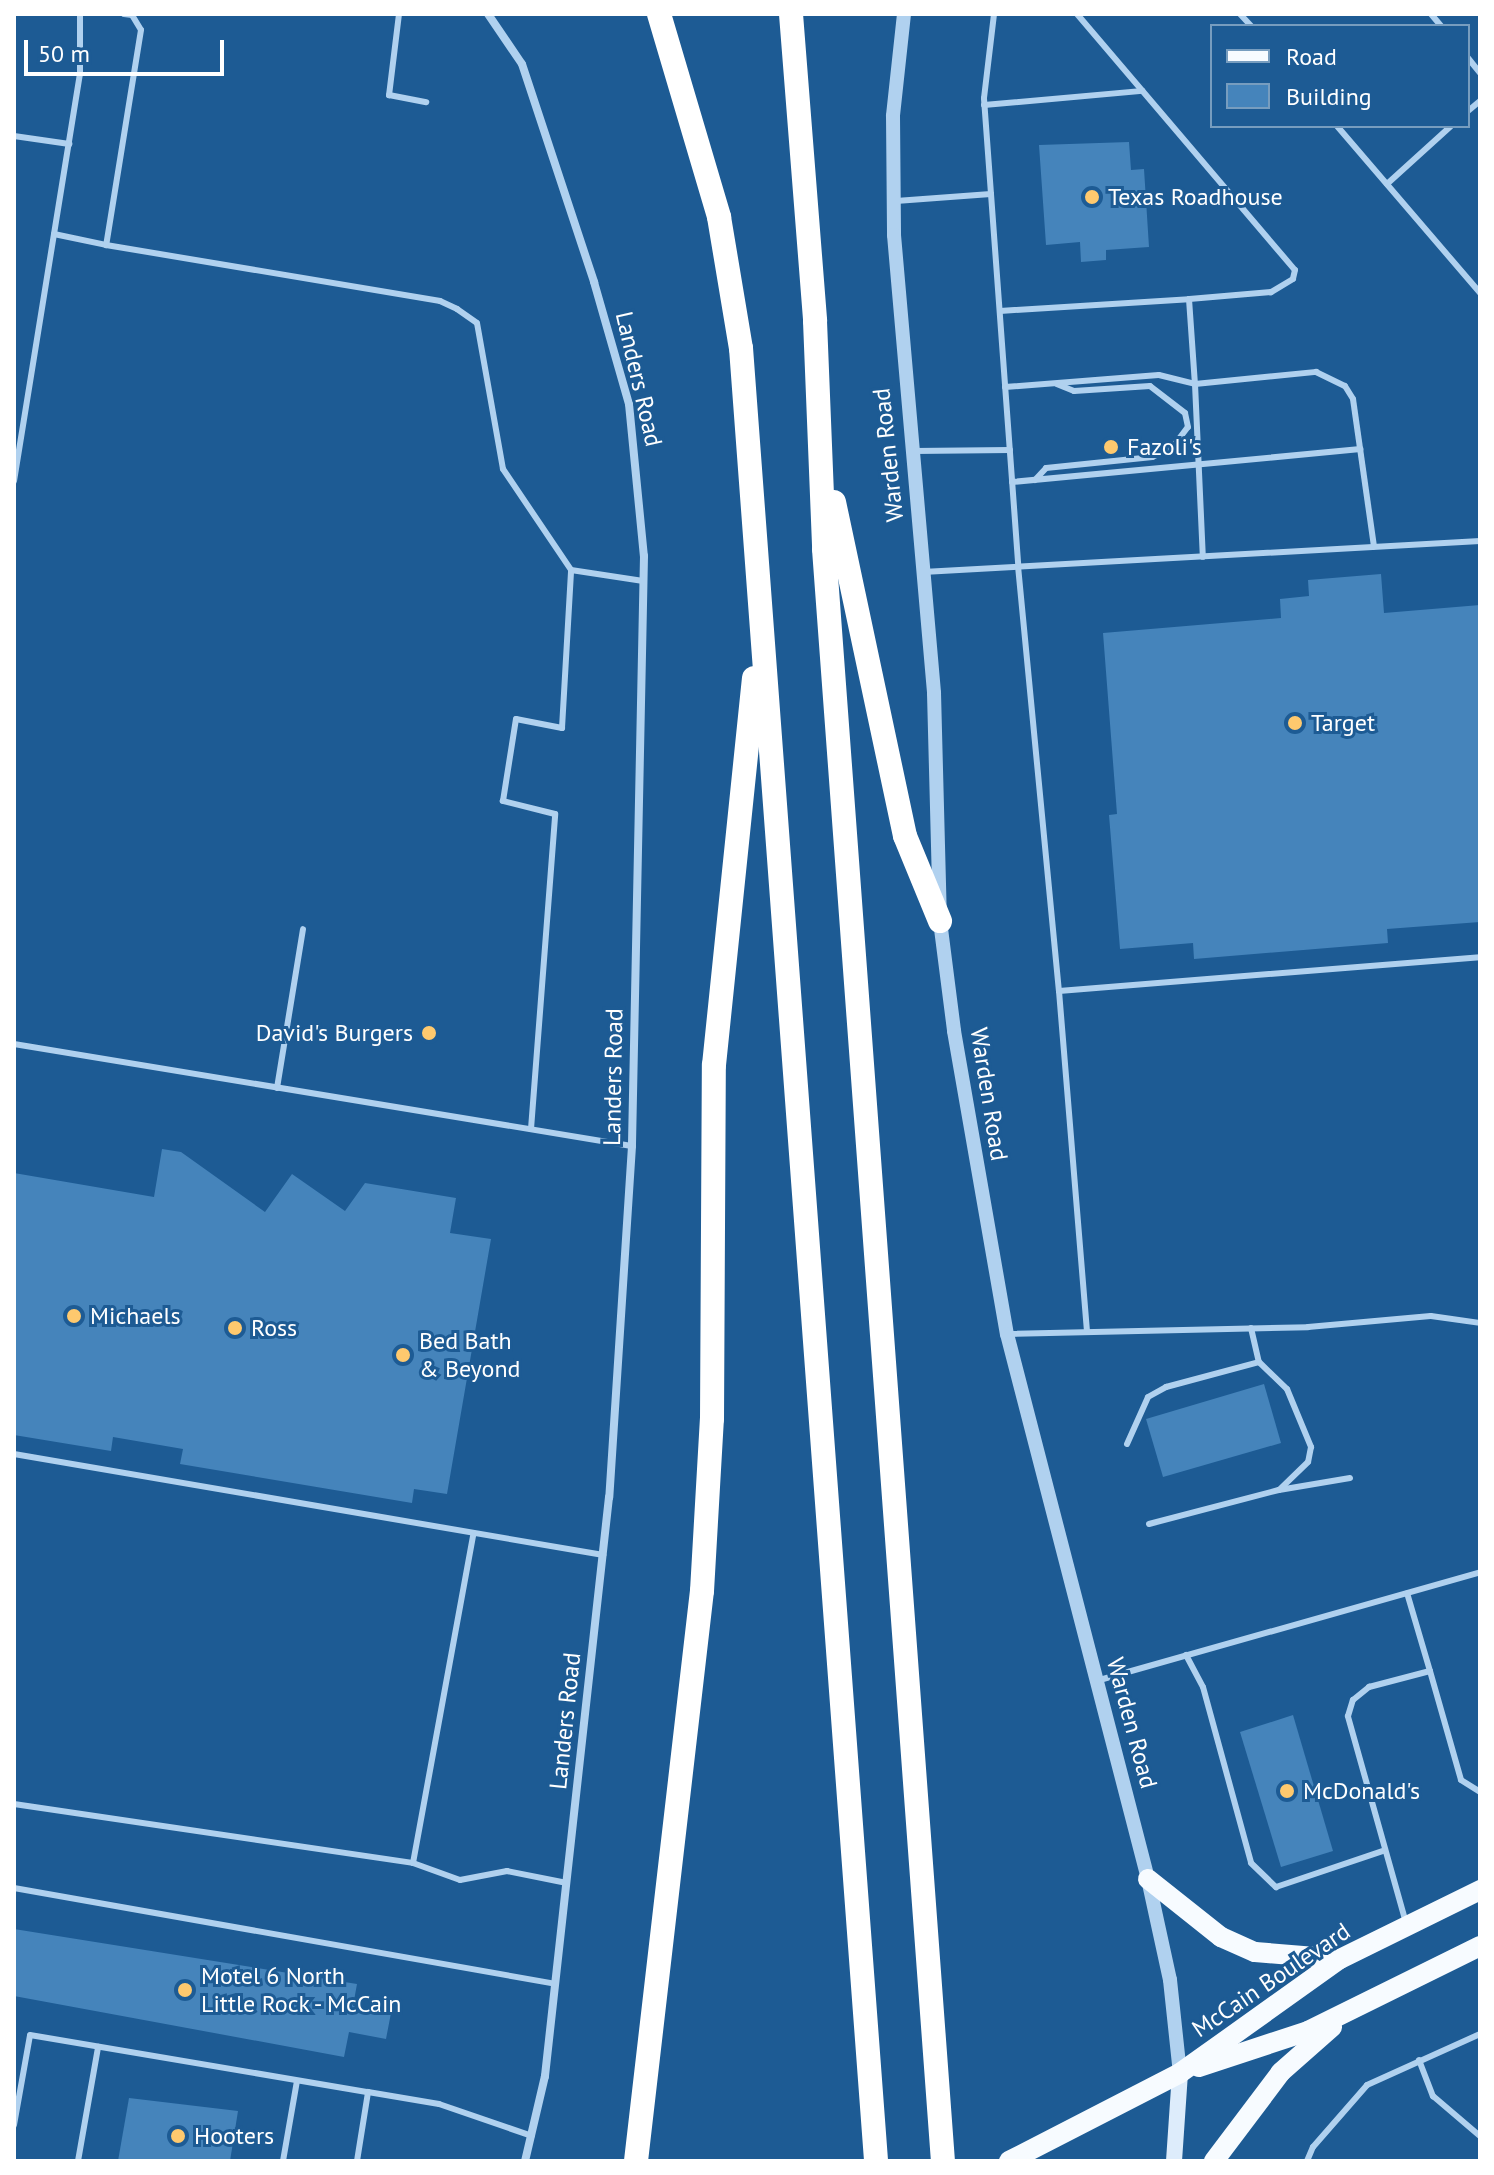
<!DOCTYPE html>
<html>
<head>
<meta charset="utf-8">
<style>
  body { margin:0 }
  #map { position:relative; width:1494px; height:2175px; overflow:hidden; background:#1d5b94; font-family:"PT Sans",sans-serif }
  div>[style] { position:absolute }
  .building>* { inset:0; background:#4584bb }
  .service>* { height:6px; margin:-3px; padding:0 3px; transform-origin:3px; border-radius:3px; background:#b0d1ef }
  .minor>* { height:8px; margin:-4px; padding:0 4px; transform-origin:4px; border-radius:4px; background:#b0d1ef }
  .tertiary>* { height:14px; margin:-7px; padding:0 7px; transform-origin:7px; border-radius:7px; background:#b0d1ef }
  .secondary>* { height:16px; margin:-8px; padding:0 8px; transform-origin:8px; border-radius:8px; background:#ddecfb }
  .primary>* { height:20px; margin:-10px; padding:0 10px; transform-origin:10px; border-radius:10px; background:#f7fbff }
  .motorway>* { height:24px; margin:-12px; padding:0 12px; transform-origin:12px; border-radius:12px; background:#fff }
  .dots>* { width:22px; height:22px; translate:-50% -50%; box-sizing:border-box; border:4px solid #1d5b94; border-radius:50% }
  span { translate:-50% -50%; white-space:nowrap; text-align:center; line-height:1.15; -webkit-text-stroke:6px #1d5b94; paint-order:stroke }
  .poi-label { font-size:24px; color:#fff }
  .left { translate:0 -50%; text-align:left }
  .right { translate:-100% -50%; text-align:right }
  .street-label { font-size:24px; color:#fff }
  .frame { position:absolute; inset:0; border:16px solid #fff; pointer-events:none }
  .legend { position:absolute; left:1210px; top:24px; width:260px; height:104px; box-sizing:border-box; background:#1d5b94; border:2px solid #779dbf; margin:0; padding:10px 14px; list-style:none; font-size:24px; color:#fff }
  .legend li { display:flex; align-items:center; gap:16px; height:40px }
  .legend b { width:40px; border:2px solid #779dbf }
  .scale { position:absolute; left:24px; top:40px; width:200px; height:36px; box-sizing:border-box; border:4px solid #fff; border-top:0; padding-left:10px; font-size:24px; line-height:28px; white-space:nowrap; color:#fff; -webkit-text-stroke:6px #1d5b94; paint-order:stroke }
</style>
</head>
<body>
<div id="map">
  <div class="building">
    <i style="clip-path:polygon(1129px 142px,1131px 170px,1144px 169px,1149px 247px,1106px 250px,1106px 260px,1081px 262px,1080px 242px,1046px 245px,1039px 145px)"></i>
    <i style="clip-path:polygon(1381px 574px,1384px 613px,1480px 605px,1480px 922px,1387px 929px,1388px 943px,1194px 959px,1193px 943px,1120px 949px,1109px 815px,1117px 814px,1103px 633px,1281px 618px,1280px 599px,1309px 596px,1308px 580px)"></i>
    <i style="clip-path:polygon(162px 1149px,181px 1152px,265px 1212px,292px 1174px,345px 1211px,365px 1183px,456px 1198px,450px 1233px,491px 1239px,447px 1494px,414px 1489px,412px 1503px,180px 1464px,183px 1449px,113px 1437px,111px 1451px,14px 1435px,14px 1173px,154px 1197px)"></i>
    <i style="clip-path:polygon(1264px 1384px,1281px 1443px,1163px 1477px,1146px 1419px)"></i>
    <i style="clip-path:polygon(1293px 1715px,1333px 1851px,1281px 1867px,1240px 1732px)"></i>
    <i style="clip-path:polygon(14px 1929px,357px 1984px,353px 2006px,391px 2013px,386px 2039px,349px 2032px,344px 2057px,14px 1996px)"></i>
    <i style="clip-path:polygon(129px 2098px,238px 2111px,230px 2161px,118px 2161px)"></i>
  </div>
  <div class="service">
    <i style="left:124px;top:14px;width:8px;rotate:7deg"></i>
    <i style="left:132px;top:15px;width:17px;rotate:59deg"></i>
    <i style="left:141px;top:30px;width:218px;rotate:99.2deg"></i>
    <i style="left:106px;top:245px;width:339px;rotate:9.5deg"></i>
    <i style="left:440px;top:301px;width:19px;rotate:25deg"></i>
    <i style="left:457px;top:309px;width:24px;rotate:35deg"></i>
    <i style="left:477px;top:323px;width:148px;rotate:79.9deg"></i>
    <i style="left:503px;top:469px;width:122px;rotate:56deg"></i>
    <i style="left:571px;top:570px;width:73px;rotate:8.7deg"></i>
    <i style="left:399px;top:14px;width:82px;rotate:97deg"></i>
    <i style="left:389px;top:95px;width:38px;rotate:11deg"></i>
    <i style="left:1077px;top:14px;width:336px;rotate:49.6deg"></i>
    <i style="left:1295px;top:270px;width:9px;rotate:103deg"></i>
    <i style="left:1293px;top:279px;width:26px;rotate:149deg"></i>
    <i style="left:1271px;top:292px;width:82px;rotate:175.1deg"></i>
    <i style="left:1189px;top:299px;width:85px;rotate:86deg"></i>
    <i style="left:1195px;top:384px;width:122px;rotate:-5.7deg"></i>
    <i style="left:1316px;top:372px;width:32px;rotate:26deg"></i>
    <i style="left:1345px;top:386px;width:15px;rotate:58deg"></i>
    <i style="left:1353px;top:399px;width:149px;rotate:81.9deg"></i>
    <i style="left:1240px;top:14px;width:16px;rotate:47deg"></i>
    <i style="left:1431px;top:14px;width:16px;rotate:50deg"></i>
    <i style="left:1468px;top:58px;width:19px;rotate:51deg"></i>
    <i style="left:984px;top:105px;width:159px;rotate:-5.1deg"></i>
    <i style="left:1468px;top:111px;width:16px;rotate:-40deg"></i>
    <i style="left:1337px;top:126px;width:220px;rotate:49.4deg"></i>
    <i style="left:14px;top:136px;width:56px;rotate:8.3deg"></i>
    <i style="left:1387px;top:184px;width:86px;rotate:-42.2deg"></i>
    <i style="left:991px;top:194px;width:373px;rotate:85.8deg"></i>
    <i style="left:1018px;top:566px;width:427px;rotate:84.5deg"></i>
    <i style="left:1059px;top:991px;width:422px;rotate:-4.6deg"></i>
    <i style="left:896px;top:201px;width:95px;rotate:-4.2deg"></i>
    <i style="left:991px;top:194px;width:96px;rotate:-94.2deg"></i>
    <i style="left:984px;top:98px;width:85px;rotate:-83.2deg"></i>
    <i style="left:54px;top:234px;width:53px;rotate:11.9deg"></i>
    <i style="left:1000px;top:311px;width:189px;rotate:-3.6deg"></i>
    <i style="left:1005px;top:387px;width:154px;rotate:-4.5deg"></i>
    <i style="left:1159px;top:375px;width:37px;rotate:14deg"></i>
    <i style="left:1195px;top:384px;width:173px;rotate:87.4deg"></i>
    <i style="left:914px;top:451px;width:96px;rotate:-0.6deg"></i>
    <i style="left:1035px;top:480px;width:16px;rotate:-47deg"></i>
    <i style="left:1046px;top:468px;width:107px;rotate:-5.9deg"></i>
    <i style="left:1152px;top:457px;width:22px;rotate:-24deg"></i>
    <i style="left:1172px;top:448px;width:26px;rotate:-53deg"></i>
    <i style="left:1188px;top:427px;width:14px;rotate:-102deg"></i>
    <i style="left:1185px;top:413px;width:44px;rotate:-142.4deg"></i>
    <i style="left:1150px;top:386px;width:76px;rotate:176.2deg"></i>
    <i style="left:1074px;top:391px;width:18px;rotate:-158deg"></i>
    <i style="left:14px;top:481px;width:412px;rotate:-80.8deg"></i>
    <i style="left:80px;top:74px;width:60px;rotate:-90deg"></i>
    <i style="left:1012px;top:482px;width:350px;rotate:-5.4deg"></i>
    <i style="left:923px;top:572px;width:558px;rotate:-3.19deg"></i>
    <i style="left:1059px;top:991px;width:341px;rotate:85.3deg"></i>
    <i style="left:14px;top:1044px;width:626px;rotate:9.37deg"></i>
    <i style="left:277px;top:1088px;width:161px;rotate:-80.7deg"></i>
    <i style="left:531px;top:1129px;width:316px;rotate:-85.6deg"></i>
    <i style="left:555px;top:814px;width:54px;rotate:-166deg"></i>
    <i style="left:503px;top:801px;width:83px;rotate:-81deg"></i>
    <i style="left:516px;top:719px;width:47px;rotate:11.1deg"></i>
    <i style="left:562px;top:728px;width:158px;rotate:-86.7deg"></i>
    <i style="left:1251px;top:1328px;width:35px;rotate:77deg"></i>
    <i style="left:1007px;top:1334px;width:301px;rotate:-1.3deg"></i>
    <i style="left:1308px;top:1327px;width:123px;rotate:-5.1deg"></i>
    <i style="left:1431px;top:1316px;width:49px;rotate:8.1deg"></i>
    <i style="left:1127px;top:1444px;width:51px;rotate:-65.9deg"></i>
    <i style="left:1148px;top:1397px;width:21px;rotate:-29deg"></i>
    <i style="left:1166px;top:1387px;width:96px;rotate:-15deg"></i>
    <i style="left:1259px;top:1362px;width:39px;rotate:44deg"></i>
    <i style="left:1287px;top:1389px;width:63px;rotate:67.5deg"></i>
    <i style="left:1311px;top:1447px;width:15px;rotate:101deg"></i>
    <i style="left:1308px;top:1462px;width:40px;rotate:136deg"></i>
    <i style="left:14px;top:1454px;width:598px;rotate:9.73deg"></i>
    <i style="left:1149px;top:1524px;width:134px;rotate:-14.7deg"></i>
    <i style="left:1279px;top:1490px;width:72px;rotate:-9.6deg"></i>
    <i style="left:1186px;top:1655px;width:36px;rotate:62deg"></i>
    <i style="left:1203px;top:1687px;width:182px;rotate:74.7deg"></i>
    <i style="left:1251px;top:1863px;width:35px;rotate:44deg"></i>
    <i style="left:1276px;top:1887px;width:113px;rotate:-18.6deg"></i>
    <i style="left:1430px;top:1671px;width:113px;rotate:74.1deg"></i>
    <i style="left:1461px;top:1780px;width:22px;rotate:32deg"></i>
    <i style="left:1096px;top:1681px;width:399px;rotate:-15.8deg"></i>
    <i style="left:14px;top:1804px;width:403px;rotate:8.4deg"></i>
    <i style="left:413px;top:1863px;width:50px;rotate:19.9deg"></i>
    <i style="left:460px;top:1880px;width:48px;rotate:-10.8deg"></i>
    <i style="left:507px;top:1871px;width:61px;rotate:11.3deg"></i>
    <i style="left:413px;top:1863px;width:333px;rotate:-79.6deg"></i>
    <i style="left:14px;top:1888px;width:550px;rotate:10.04deg"></i>
    <i style="left:1406px;top:1923px;width:215px;rotate:-105.7deg"></i>
    <i style="left:1348px;top:1716px;width:17px;rotate:-73deg"></i>
    <i style="left:1353px;top:1700px;width:21px;rotate:-39deg"></i>
    <i style="left:1369px;top:1687px;width:63px;rotate:-14.7deg"></i>
    <i style="left:1430px;top:1671px;width:81px;rotate:-106.4deg"></i>
    <i style="left:1419px;top:2060px;width:39px;rotate:69deg"></i>
    <i style="left:1433px;top:2096px;width:62px;rotate:40.4deg"></i>
    <i style="left:14px;top:2125px;width:91px;rotate:-79.9deg"></i>
    <i style="left:30px;top:2035px;width:343px;rotate:9.6deg"></i>
    <i style="left:78px;top:2161px;width:116px;rotate:-80deg"></i>
    <i style="left:283px;top:2161px;width:81px;rotate:-80.1deg"></i>
    <i style="left:357px;top:2161px;width:70px;rotate:-80.9deg"></i>
    <i style="left:368px;top:2092px;width:72px;rotate:9.6deg"></i>
    <i style="left:439px;top:2104px;width:98px;rotate:19deg"></i>
    <i style="left:1307px;top:2161px;width:15px;rotate:-67deg"></i>
    <i style="left:1313px;top:2147px;width:82px;rotate:-48.9deg"></i>
    <i style="left:1367px;top:2085px;width:124px;rotate:-24.3deg"></i>
  </div>
  <div class="minor">
    <i style="left:488px;top:14px;width:60px;rotate:55.8deg"></i>
    <i style="left:522px;top:64px;width:230px;rotate:71.7deg"></i>
    <i style="left:594px;top:282px;width:127px;rotate:74deg"></i>
    <i style="left:629px;top:404px;width:153px;rotate:84.4deg"></i>
    <i style="left:644px;top:556px;width:590px;rotate:91.17deg"></i>
    <i style="left:632px;top:1146px;width:352px;rotate:93.7deg"></i>
    <i style="left:609px;top:1497px;width:583px;rotate:96.31deg"></i>
    <i style="left:545px;top:2076px;width:87px;rotate:103.2deg"></i>
  </div>
  <div class="tertiary">
    <i style="left:904px;top:14px;width:103px;rotate:96.2deg"></i>
    <i style="left:893px;top:116px;width:119px;rotate:89.5deg"></i>
    <i style="left:894px;top:235px;width:460px;rotate:85deg"></i>
    <i style="left:934px;top:693px;width:228px;rotate:88.5deg"></i>
    <i style="left:940px;top:921px;width:111px;rotate:82.7deg"></i>
    <i style="left:954px;top:1031px;width:308px;rotate:80.1deg"></i>
    <i style="left:1007px;top:1334px;width:563px;rotate:75.49deg"></i>
    <i style="left:1148px;top:1879px;width:103px;rotate:77.7deg"></i>
    <i style="left:1170px;top:1980px;width:94px;rotate:83.9deg"></i>
  </div>
  <div class="secondary">
    <i style="left:1174px;top:2161px;width:88px;rotate:-86.1deg"></i>
  </div>
  <div class="primary">
    <i style="left:1148px;top:1879px;width:93px;rotate:38.5deg"></i>
    <i style="left:1221px;top:1937px;width:37px;rotate:24deg"></i>
    <i style="left:1255px;top:1952px;width:85px;rotate:4.7deg"></i>
    <i style="left:1199px;top:2067px;width:115px;rotate:-18.3deg"></i>
    <i style="left:1308px;top:2031px;width:192px;rotate:-26.3deg"></i>
    <i style="left:1009px;top:2161px;width:192px;rotate:-27.2deg"></i>
    <i style="left:1180px;top:2073px;width:196px;rotate:-35.5deg"></i>
    <i style="left:1340px;top:1959px;width:156px;rotate:-26.2deg"></i>
    <i style="left:1214px;top:2161px;width:111px;rotate:-53deg"></i>
    <i style="left:1281px;top:2072px;width:68px;rotate:-41.4deg"></i>
  </div>
  <div class="motorway">
    <i style="left:659px;top:14px;width:212px;rotate:73.5deg"></i>
    <i style="left:719px;top:217px;width:133px;rotate:80.5deg"></i>
    <i style="left:741px;top:348px;width:1818px;rotate:85.74deg"></i>
    <i style="left:791px;top:14px;width:308px;rotate:85.5deg"></i>
    <i style="left:815px;top:321px;width:228px;rotate:87.7deg"></i>
    <i style="left:824px;top:549px;width:1616px;rotate:85.78deg"></i>
    <i style="left:834px;top:502px;width:341px;rotate:78deg"></i>
    <i style="left:905px;top:836px;width:92px;rotate:67.6deg"></i>
    <i style="left:636px;top:2161px;width:574px;rotate:-83.4deg"></i>
    <i style="left:702px;top:1591px;width:172px;rotate:-86.7deg"></i>
    <i style="left:712px;top:1419px;width:354px;rotate:-89.7deg"></i>
    <i style="left:714px;top:1065px;width:389px;rotate:-84.1deg"></i>
  </div>
  <div class="dots">
    <i style="left:1092px;top:197px;background:#fec96e"></i>
    <i style="left:1111px;top:447px;background:#fec96e"></i>
    <i style="left:1295px;top:723px;background:#fec96e"></i>
    <i style="left:429px;top:1033px;background:#fec96e"></i>
    <i style="left:74px;top:1316px;background:#fec96e"></i>
    <i style="left:235px;top:1328px;background:#fec96e"></i>
    <i style="left:403px;top:1355px;background:#fec96e"></i>
    <i style="left:1287px;top:1791px;background:#fec96e"></i>
    <i style="left:185px;top:1990px;background:#fec96e"></i>
    <i style="left:178px;top:2136px;background:#fec96e"></i>
  </div>
  <div class="poi-label">
    <span class="left" style="left:1108px;top:197px">Texas Roadhouse</span>
    <span class="left" style="left:1127px;top:447px">Fazoli's</span>
    <span class="left" style="left:1311px;top:723px">Target</span>
    <span class="right" style="left:413px;top:1033px">David's Burgers</span>
    <span class="left" style="left:90px;top:1316px">Michaels</span>
    <span class="left" style="left:251px;top:1328px">Ross</span>
    <span class="left" style="left:419px;top:1355px">Bed Bath<br>&amp; Beyond</span>
    <span class="left" style="left:1303px;top:1791px">McDonald's</span>
    <span class="left" style="left:201px;top:1990px">Motel 6 North<br>Little Rock - McCain</span>
    <span class="left" style="left:194px;top:2136px">Hooters</span>
  </div>
  <div class="street-label">
    <span style="left:639px;top:379px;rotate:77deg">Landers Road</span>
    <span style="left:888px;top:455px;rotate:-96deg">Warden Road</span>
    <span style="left:613px;top:1077px;rotate:-89deg">Landers Road</span>
    <span style="left:989px;top:1094px;rotate:81deg">Warden Road</span>
    <span style="left:565px;top:1721px;rotate:-84deg">Landers Road</span>
    <span style="left:1132px;top:1723px;rotate:75deg">Warden Road</span>
    <span style="left:1271px;top:1980px;rotate:-34deg">McCain Boulevard</span>
  </div>
  <div class="frame"></div>
  <ul class="legend">
  <li><b style="height:10px;background:#f7fbff"></b>Road</li>
  <li><b style="height:22px;background:#4584bb"></b>Building</li>
  </ul>
  <div class="scale">50 m</div>
</div>
</body>
</html>
